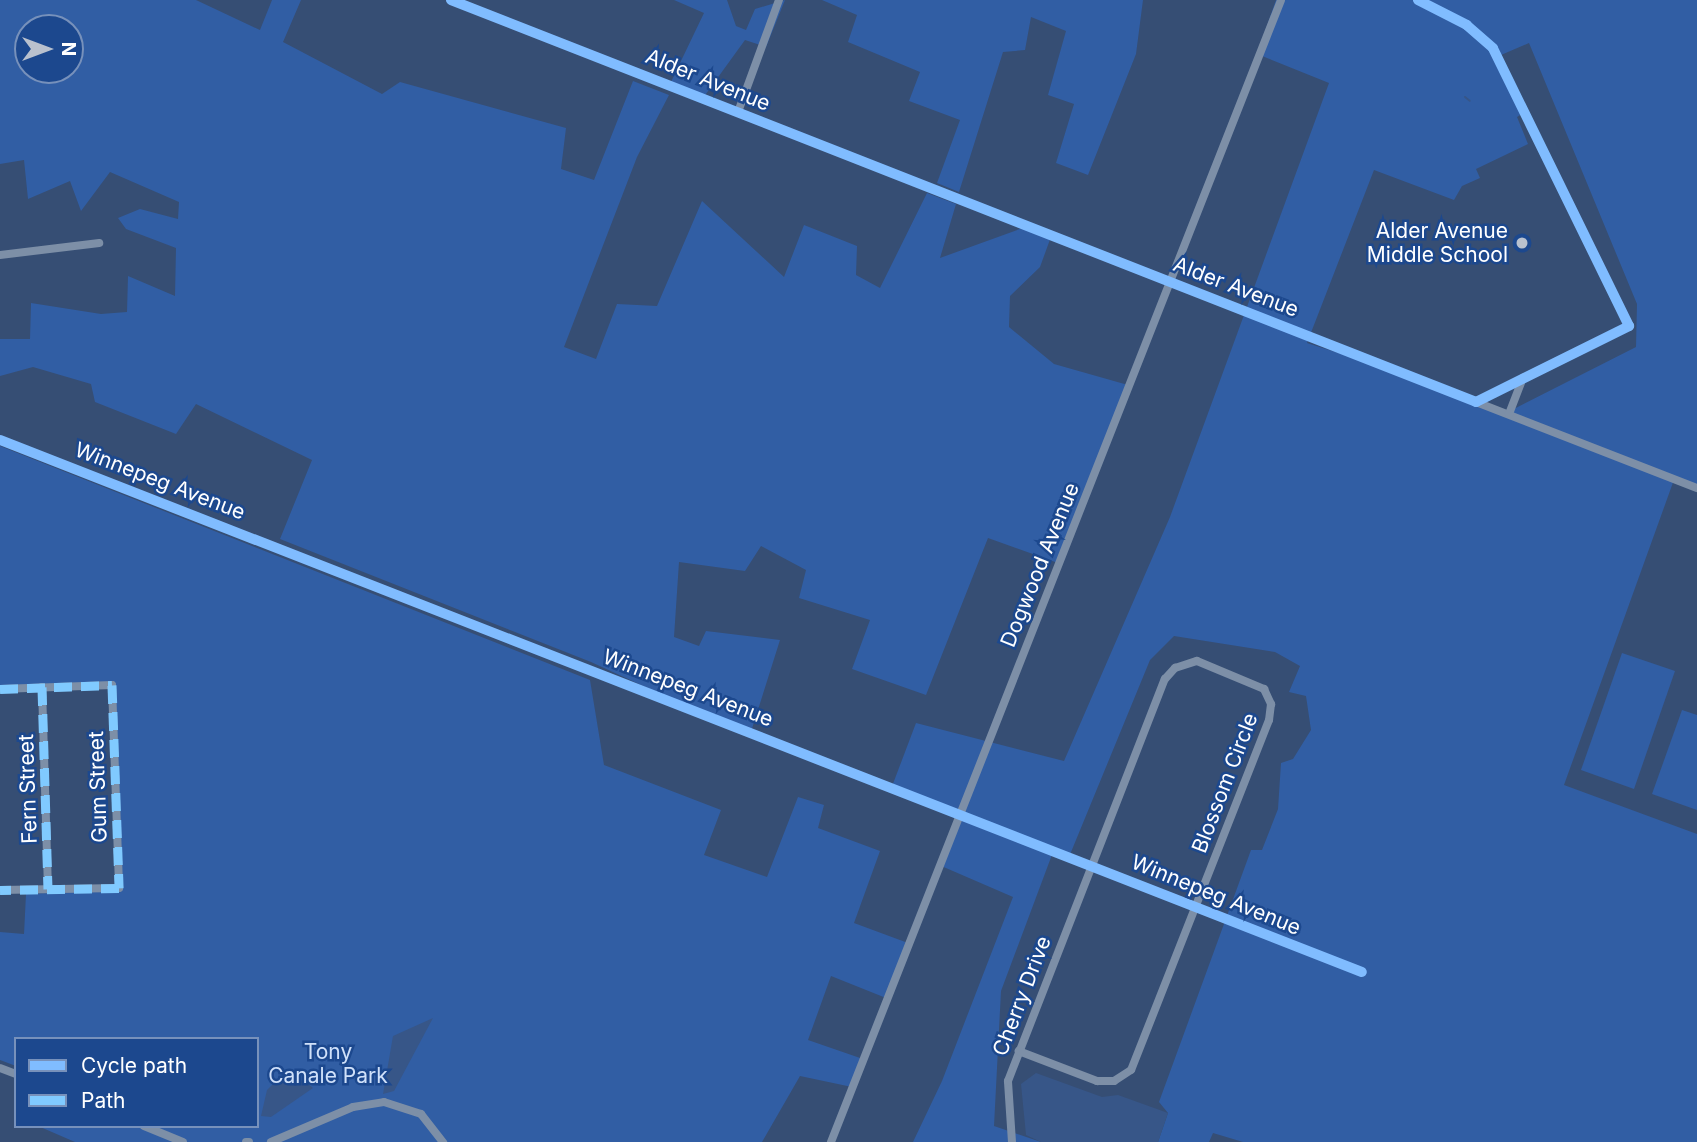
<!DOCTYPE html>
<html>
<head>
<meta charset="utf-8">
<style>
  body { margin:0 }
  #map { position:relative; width:1697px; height:1142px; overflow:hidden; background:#364e74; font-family:Inter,sans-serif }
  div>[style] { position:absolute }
  .green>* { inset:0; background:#315ea4 }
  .water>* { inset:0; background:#375688 }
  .stream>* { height:2px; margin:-1px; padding:0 1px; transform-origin:1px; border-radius:1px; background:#375688 }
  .street>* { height:8px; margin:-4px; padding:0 4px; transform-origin:4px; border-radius:4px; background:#7d8fa7 }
  .quiet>* { height:9px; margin-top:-4.5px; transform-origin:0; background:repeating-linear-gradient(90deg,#80caff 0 18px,transparent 0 27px) }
  .cycleway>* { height:10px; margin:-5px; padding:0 5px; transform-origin:5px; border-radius:5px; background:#80bcff }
  .dots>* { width:19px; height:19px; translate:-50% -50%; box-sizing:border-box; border:4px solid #1c488e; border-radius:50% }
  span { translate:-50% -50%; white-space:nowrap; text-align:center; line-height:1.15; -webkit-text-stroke:5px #1c488e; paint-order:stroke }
  .street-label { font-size:21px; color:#fff }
  .poi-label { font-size:21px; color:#fff }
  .right { translate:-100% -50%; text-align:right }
  .park-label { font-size:21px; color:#d0e1fa }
  .legend { position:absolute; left:14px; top:1037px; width:245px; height:91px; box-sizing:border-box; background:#1c488e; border:2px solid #7791bb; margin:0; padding:9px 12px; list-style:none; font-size:21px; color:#fff }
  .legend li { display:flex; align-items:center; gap:14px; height:35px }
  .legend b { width:35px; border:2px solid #7791bb }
  .north { position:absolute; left:14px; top:14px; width:70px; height:70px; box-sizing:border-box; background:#1c488e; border:2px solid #7791bb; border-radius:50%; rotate:90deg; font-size:19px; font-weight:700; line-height:28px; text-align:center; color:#fff }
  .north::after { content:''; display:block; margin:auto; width:24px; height:32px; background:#b9c1ce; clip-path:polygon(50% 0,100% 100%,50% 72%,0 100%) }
</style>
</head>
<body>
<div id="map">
  <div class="green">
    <i style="clip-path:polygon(evenodd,0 0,196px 0,260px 30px,272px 0,301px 0,283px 42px,382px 94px,400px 82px,566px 128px,561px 169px,594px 180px,633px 81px,669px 95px,637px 157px,564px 347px,596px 359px,617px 304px,657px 306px,702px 201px,784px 277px,804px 225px,857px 246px,856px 275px,880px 288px,927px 193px,956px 204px,940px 258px,1028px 226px,1052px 234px,1040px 267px,1010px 296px,1009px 327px,1054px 364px,1128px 385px,1058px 563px,988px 538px,926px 695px,852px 669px,870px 620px,799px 598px,806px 570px,761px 546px,745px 571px,679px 562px,674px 637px,699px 646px,706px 631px,780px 640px,750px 735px,591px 662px,280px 539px,312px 460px,196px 404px,176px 434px,95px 402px,91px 384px,33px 367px,0 376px,0 339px,30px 339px,31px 303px,101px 314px,127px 312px,128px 276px,175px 296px,176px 248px,126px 229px,118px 218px,140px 209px,178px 219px,179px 202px,110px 172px,81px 211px,70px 181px,28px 199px,24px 160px,0 164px,0 0,28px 28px,70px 28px,70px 70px,28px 70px,28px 28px)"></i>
    <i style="clip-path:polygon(674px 0,727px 0,736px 26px,746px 30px,755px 9px,785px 0,766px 47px,745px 40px,703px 98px,669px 86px,704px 13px)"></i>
    <i style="clip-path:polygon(822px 0,1143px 0,1136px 54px,1088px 175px,1056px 163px,1074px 104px,1048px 95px,1066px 31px,1031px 17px,1025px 50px,1003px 52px,959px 192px,937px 183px,960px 120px,909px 101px,920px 72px,848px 42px,857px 15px)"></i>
    <i style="clip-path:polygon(evenodd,1276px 0,1697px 0,1697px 485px,1675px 477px,1564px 785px,1697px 834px,1697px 1142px,1243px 1142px,1213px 1133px,1209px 1142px,1158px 1142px,1168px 1113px,1159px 1102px,1251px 850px,1262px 850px,1278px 809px,1281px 763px,1293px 759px,1311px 730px,1306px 696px,1289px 692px,1300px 666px,1275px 652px,1174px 636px,1150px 660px,1069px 857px,1053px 852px,1001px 991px,994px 1126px,1041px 1142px,913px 1142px,942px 1081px,1013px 897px,939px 865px,958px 816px,891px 789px,916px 723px,1064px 761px,1170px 517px,1329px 83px,1257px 54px,1276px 0,1529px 43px,1637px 304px,1636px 347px,1504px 414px,1411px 376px,1307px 343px,1374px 170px,1454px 200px,1462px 186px,1480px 178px,1476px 169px,1528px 144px,1517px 117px,1522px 114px,1494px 58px,1529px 43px)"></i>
    <i style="clip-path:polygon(0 446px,590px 680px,604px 765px,721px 810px,704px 855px,767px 877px,798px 797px,824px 805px,818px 828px,880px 851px,854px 923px,908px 943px,886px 998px,831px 976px,808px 1040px,863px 1059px,852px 1087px,800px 1076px,762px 1142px,75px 1142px,38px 1126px,257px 1126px,257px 1039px,16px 1039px,16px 1066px,0 1060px,0 932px,24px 934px,26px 894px,116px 890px,111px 687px,0 690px)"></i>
    <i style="clip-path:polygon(1622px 653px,1675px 671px,1634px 789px,1581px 770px)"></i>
    <i style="clip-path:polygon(1682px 710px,1697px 715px,1697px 810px,1652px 794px)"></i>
  </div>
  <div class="water">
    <i style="clip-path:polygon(433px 1018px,394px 1091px,383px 1094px,393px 1036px)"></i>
    <i style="clip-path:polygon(1036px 1073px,1102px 1097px,1118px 1095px,1168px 1113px,1158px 1142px,1041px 1142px,1026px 1135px,1021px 1084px)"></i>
    <i style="clip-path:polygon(278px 1079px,305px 1081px,313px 1088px,271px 1117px,261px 1116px,267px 1090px)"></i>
  </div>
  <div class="stream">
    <i style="left:1465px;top:97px;width:6px;rotate:39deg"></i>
  </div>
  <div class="street">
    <i style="left:451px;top:0;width:1101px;rotate:21.41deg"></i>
    <i style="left:1476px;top:402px;width:171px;rotate:-26.4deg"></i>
    <i style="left:1629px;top:326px;width:309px;rotate:-116.1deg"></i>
    <i style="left:1493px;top:48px;width:35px;rotate:-139deg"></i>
    <i style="left:1467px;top:25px;width:55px;rotate:-153deg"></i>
    <i style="left:738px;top:112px;width:119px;rotate:-69.9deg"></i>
    <i style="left:0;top:255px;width:100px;rotate:-6.9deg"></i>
    <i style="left:1476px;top:402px;width:237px;rotate:21.3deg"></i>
    <i style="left:1509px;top:414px;width:39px;rotate:-69deg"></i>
    <i style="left:0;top:440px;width:1462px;rotate:21.34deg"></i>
    <i style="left:42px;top:687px;width:202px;rotate:88.3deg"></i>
    <i style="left:0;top:689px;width:112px;rotate:-2deg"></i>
    <i style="left:112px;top:685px;width:203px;rotate:88deg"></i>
    <i style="left:119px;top:888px;width:119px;rotate:179deg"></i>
    <i style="left:0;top:1068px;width:17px;rotate:21deg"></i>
    <i style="left:144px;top:1126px;width:42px;rotate:22.3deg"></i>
    <i style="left:246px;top:1142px;width:3px"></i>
    <i style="left:271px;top:1142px;width:89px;rotate:-23.1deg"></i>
    <i style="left:353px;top:1107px;width:31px;rotate:-9deg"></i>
    <i style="left:384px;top:1102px;width:39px;rotate:18deg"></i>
    <i style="left:421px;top:1114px;width:36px;rotate:52deg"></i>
    <i style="left:831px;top:1142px;width:1227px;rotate:-68.49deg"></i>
    <i style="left:1012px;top:1142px;width:61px;rotate:-93.8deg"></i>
    <i style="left:1008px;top:1081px;width:432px;rotate:-68.7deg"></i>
    <i style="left:1165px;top:679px;width:15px;rotate:-48deg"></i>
    <i style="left:1175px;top:668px;width:23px;rotate:-18deg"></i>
    <i style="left:1197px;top:661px;width:73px;rotate:22.7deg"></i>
    <i style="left:1264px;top:689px;width:17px;rotate:65deg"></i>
    <i style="left:1271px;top:704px;width:16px;rotate:97deg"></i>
    <i style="left:1269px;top:720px;width:376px;rotate:111.5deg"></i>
    <i style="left:1131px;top:1070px;width:20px;rotate:147deg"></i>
    <i style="left:1114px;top:1081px;width:17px;rotate:180deg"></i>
    <i style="left:1097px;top:1081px;width:84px;rotate:-159deg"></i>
  </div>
  <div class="quiet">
    <i style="left:42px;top:687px;width:202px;rotate:88.3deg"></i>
    <i style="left:0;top:689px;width:112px;rotate:-2deg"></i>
    <i style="left:112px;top:685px;width:203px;rotate:88deg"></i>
    <i style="left:119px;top:888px;width:119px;rotate:179deg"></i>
  </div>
  <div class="cycleway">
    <i style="left:451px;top:0;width:1101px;rotate:21.41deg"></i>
    <i style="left:1476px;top:402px;width:171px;rotate:-26.4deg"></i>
    <i style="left:1629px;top:326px;width:309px;rotate:-116.1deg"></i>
    <i style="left:1493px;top:48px;width:35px;rotate:-139deg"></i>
    <i style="left:1467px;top:25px;width:55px;rotate:-153deg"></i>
    <i style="left:0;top:440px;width:1462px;rotate:21.34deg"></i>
  </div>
  <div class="dots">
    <i style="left:1522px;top:243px;background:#b9c1ce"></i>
  </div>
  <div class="street-label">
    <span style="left:708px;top:80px;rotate:22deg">Alder Avenue</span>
    <span style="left:1236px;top:287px;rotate:21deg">Alder Avenue</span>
    <span style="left:160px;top:481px;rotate:21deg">Winnepeg Avenue</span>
    <span style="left:1040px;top:565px;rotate:-68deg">Dogwood Avenue</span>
    <span style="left:688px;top:688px;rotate:21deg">Winnepeg Avenue</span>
    <span style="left:1225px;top:783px;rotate:-69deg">Blossom Circle</span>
    <span style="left:98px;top:787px;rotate:-92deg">Gum Street</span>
    <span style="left:28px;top:789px;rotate:-92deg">Fern Street</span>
    <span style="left:1216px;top:895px;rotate:22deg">Winnepeg Avenue</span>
    <span style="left:1022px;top:996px;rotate:-69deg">Cherry Drive</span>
  </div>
  <div class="poi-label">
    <span class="right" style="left:1508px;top:243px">Alder Avenue<br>Middle School</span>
  </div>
  <div class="park-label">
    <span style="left:328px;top:1064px">Tony<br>Canale Park</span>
  </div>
  <ul class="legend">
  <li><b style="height:9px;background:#80bcff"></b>Cycle path</li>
  <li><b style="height:9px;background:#80caff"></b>Path</li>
  </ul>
  <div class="north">N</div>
</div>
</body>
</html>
